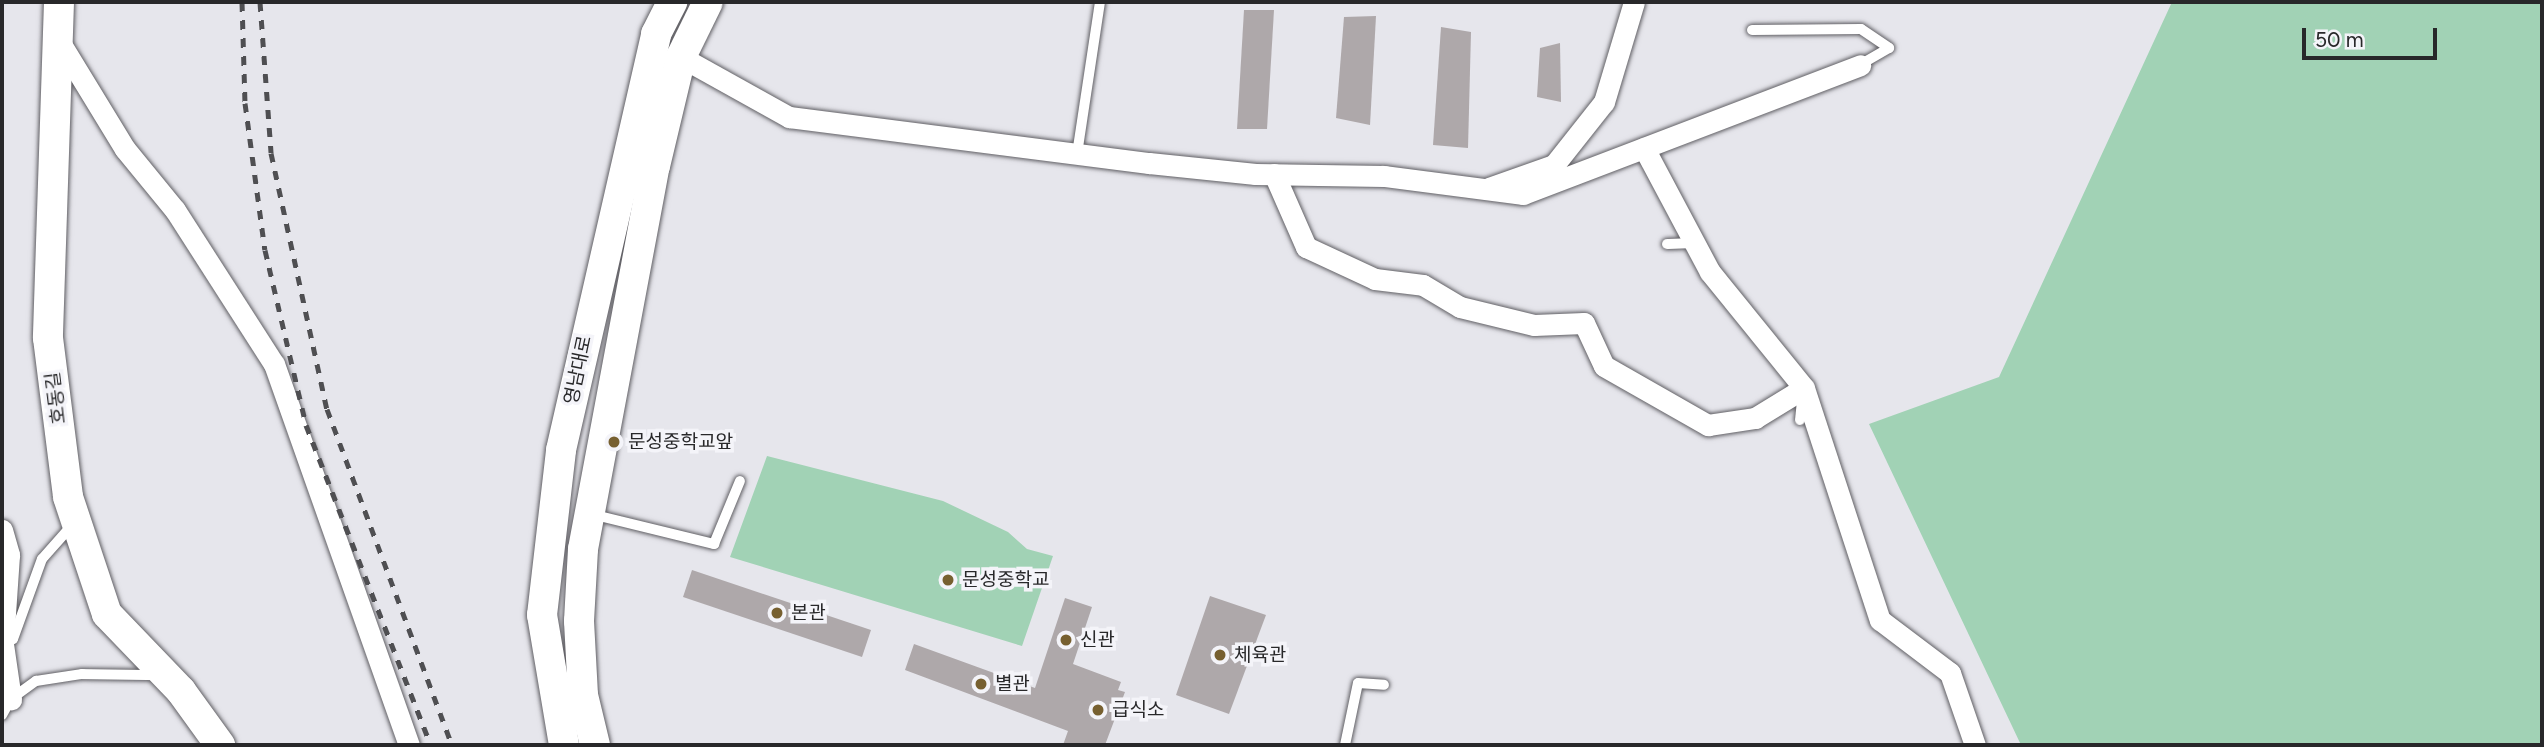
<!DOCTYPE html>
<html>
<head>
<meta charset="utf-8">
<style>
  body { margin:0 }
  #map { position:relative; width:2544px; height:747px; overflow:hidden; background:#e6e6ec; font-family:Figtree,"Noto Sans KR",sans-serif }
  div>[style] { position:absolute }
  .green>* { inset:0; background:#a1d2b5 }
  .building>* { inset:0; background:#aea8aa }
  .roads { filter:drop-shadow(0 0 2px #605f64) drop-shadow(0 0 2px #605f64) }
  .lane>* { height:10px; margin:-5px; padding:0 5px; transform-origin:5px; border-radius:5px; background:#fff }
  .street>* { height:21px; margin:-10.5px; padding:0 10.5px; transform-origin:10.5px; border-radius:10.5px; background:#fff }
  .secondary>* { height:30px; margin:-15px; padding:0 15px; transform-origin:15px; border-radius:15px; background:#fff }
  .rail>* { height:5px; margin-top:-2.5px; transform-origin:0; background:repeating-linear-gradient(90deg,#4f4f52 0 9px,transparent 0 18px) }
  .dots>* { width:19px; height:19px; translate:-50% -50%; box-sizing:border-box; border:4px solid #f4f4f9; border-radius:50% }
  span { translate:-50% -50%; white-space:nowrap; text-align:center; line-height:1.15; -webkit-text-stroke:7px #f4f4f9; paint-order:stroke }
  .street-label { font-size:19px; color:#28282a }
  .poi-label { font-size:19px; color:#28282a }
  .left { translate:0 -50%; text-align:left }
  .frame { position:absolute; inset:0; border:4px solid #28282a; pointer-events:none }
  .scale { position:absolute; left:2302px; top:28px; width:135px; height:32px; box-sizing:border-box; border:4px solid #28282a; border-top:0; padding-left:9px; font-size:21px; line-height:24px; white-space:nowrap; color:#28282a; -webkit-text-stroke:5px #f4f4f9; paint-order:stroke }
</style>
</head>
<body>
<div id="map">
  <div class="green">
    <i style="clip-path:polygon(2172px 2px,2542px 2px,2542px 745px,2021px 745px,1869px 424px,1999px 377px)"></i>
    <i style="clip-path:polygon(767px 456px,943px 501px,1008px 532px,1027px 549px,1053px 556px,1022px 646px,730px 557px)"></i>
  </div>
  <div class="building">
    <i style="clip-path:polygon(1244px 10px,1274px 10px,1267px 129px,1237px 129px)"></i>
    <i style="clip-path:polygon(1376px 16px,1370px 125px,1336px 118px,1344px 17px)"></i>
    <i style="clip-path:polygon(1441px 27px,1471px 32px,1468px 148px,1433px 145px)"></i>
    <i style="clip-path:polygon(1560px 43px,1561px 102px,1537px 97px,1540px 48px)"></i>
    <i style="clip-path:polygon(692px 570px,871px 630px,862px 657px,683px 597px)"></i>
    <i style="clip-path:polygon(1210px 596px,1266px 615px,1229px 714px,1176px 695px)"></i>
    <i style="clip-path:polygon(1065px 598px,1092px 607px,1073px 664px,1121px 682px,1118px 690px,1125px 692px,1105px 745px,1063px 745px,1068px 731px,905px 670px,914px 644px,1035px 688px)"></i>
  </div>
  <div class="roads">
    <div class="lane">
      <i style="left:1752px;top:30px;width:109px;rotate:-0.5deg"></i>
      <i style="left:1861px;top:29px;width:34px;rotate:34deg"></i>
      <i style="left:1889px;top:48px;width:34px;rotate:150deg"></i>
      <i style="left:1077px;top:154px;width:154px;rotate:-81.4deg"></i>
      <i style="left:1667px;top:244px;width:28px;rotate:-2deg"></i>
      <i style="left:1800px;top:420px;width:19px;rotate:-84deg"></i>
      <i style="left:591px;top:514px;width:127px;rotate:13.7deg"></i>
      <i style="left:714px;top:544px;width:68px;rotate:-67.6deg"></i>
      <i style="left:3px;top:644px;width:11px;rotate:-27deg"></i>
      <i style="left:13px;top:639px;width:85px;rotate:-70.1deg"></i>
      <i style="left:42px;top:559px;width:48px;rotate:-48.4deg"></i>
      <i style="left:2px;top:715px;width:18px;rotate:-61deg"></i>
      <i style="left:11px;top:699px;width:31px;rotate:-36deg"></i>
      <i style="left:36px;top:681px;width:47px;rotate:-8.7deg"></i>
      <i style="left:82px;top:674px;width:76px;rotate:0.8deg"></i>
      <i style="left:1345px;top:745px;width:63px;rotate:-78.2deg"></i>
      <i style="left:1358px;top:683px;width:26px;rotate:4deg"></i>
    </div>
    <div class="street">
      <i style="left:56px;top:36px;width:132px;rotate:58.6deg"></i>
      <i style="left:125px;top:149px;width:79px;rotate:50.7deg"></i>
      <i style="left:175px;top:210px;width:183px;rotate:57.3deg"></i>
      <i style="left:274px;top:364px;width:404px;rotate:70.5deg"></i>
      <i style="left:681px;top:57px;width:124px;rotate:29.1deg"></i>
      <i style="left:789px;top:117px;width:363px;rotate:7.3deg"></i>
      <i style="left:1149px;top:163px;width:107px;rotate:5.9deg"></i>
      <i style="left:1255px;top:174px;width:129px;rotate:0.9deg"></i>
      <i style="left:1384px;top:176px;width:140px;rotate:7.4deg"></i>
      <i style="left:1523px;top:194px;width:361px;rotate:-20.9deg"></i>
      <i style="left:1644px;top:148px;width:140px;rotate:62deg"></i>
      <i style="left:1710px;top:272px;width:149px;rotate:51deg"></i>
      <i style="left:1804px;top:388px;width:244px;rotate:71.9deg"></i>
      <i style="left:1880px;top:620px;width:88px;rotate:37.1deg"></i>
      <i style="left:1950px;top:673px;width:76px;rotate:70.9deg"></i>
      <i style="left:1274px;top:174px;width:80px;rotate:66.3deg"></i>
      <i style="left:1306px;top:247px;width:76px;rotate:24.9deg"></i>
      <i style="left:1375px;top:279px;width:48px;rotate:7.1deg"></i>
      <i style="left:1423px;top:285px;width:43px;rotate:30.7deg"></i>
      <i style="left:1460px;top:307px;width:76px;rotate:13.7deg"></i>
      <i style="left:1534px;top:325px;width:50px;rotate:-2.3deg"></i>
      <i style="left:1584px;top:323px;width:47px;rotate:65.1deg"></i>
      <i style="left:1604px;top:366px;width:120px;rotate:29.6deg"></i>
      <i style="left:1708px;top:425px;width:48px;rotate:-8.5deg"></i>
      <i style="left:1755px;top:418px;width:57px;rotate:-31.5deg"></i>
      <i style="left:1489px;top:188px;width:69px;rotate:-19.5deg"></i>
      <i style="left:1554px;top:165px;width:80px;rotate:-51.6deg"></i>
      <i style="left:1604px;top:102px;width:104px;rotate:-73.3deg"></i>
      <i style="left:2px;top:530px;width:26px;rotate:74deg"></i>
      <i style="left:9px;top:555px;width:89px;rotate:93.9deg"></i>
      <i style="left:3px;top:644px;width:56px;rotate:81.7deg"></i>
    </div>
    <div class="secondary">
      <i style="left:59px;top:2px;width:336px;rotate:91.9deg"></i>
      <i style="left:48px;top:338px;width:160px;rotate:82.8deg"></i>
      <i style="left:68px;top:497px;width:123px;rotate:71.6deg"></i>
      <i style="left:107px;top:614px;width:107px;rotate:46.1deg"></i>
      <i style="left:181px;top:691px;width:67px;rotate:54.2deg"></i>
      <i style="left:564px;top:745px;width:132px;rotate:-99.6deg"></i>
      <i style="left:542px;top:615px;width:166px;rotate:-83.4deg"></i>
      <i style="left:561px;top:450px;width:427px;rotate:-77.1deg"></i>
      <i style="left:656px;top:34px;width:36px;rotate:-63deg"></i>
      <i style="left:595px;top:745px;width:51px;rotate:-103.5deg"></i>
      <i style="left:583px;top:695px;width:74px;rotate:-93.1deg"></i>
      <i style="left:579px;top:621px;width:72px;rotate:-86.8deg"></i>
      <i style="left:583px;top:549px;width:390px;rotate:-79.4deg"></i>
      <i style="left:655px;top:166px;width:112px;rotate:-76.6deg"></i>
      <i style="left:681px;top:57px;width:61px;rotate:-63.9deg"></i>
    </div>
  </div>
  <div class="rail">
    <i style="left:242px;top:2px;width:101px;rotate:88.3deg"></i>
    <i style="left:245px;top:103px;width:148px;rotate:82.3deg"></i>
    <i style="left:265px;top:250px;width:180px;rotate:76.8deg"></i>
    <i style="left:306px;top:425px;width:344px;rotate:68.7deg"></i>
    <i style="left:260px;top:2px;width:151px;rotate:85.8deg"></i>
    <i style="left:271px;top:153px;width:262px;rotate:77.7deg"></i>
    <i style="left:327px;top:409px;width:358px;rotate:69.6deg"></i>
  </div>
  <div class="dots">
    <i style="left:614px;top:442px;background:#776030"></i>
    <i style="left:948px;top:580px;background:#776030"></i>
    <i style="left:777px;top:613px;background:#776030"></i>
    <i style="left:1066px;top:640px;background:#776030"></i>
    <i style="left:1220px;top:655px;background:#776030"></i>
    <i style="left:981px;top:684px;background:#776030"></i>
    <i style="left:1098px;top:710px;background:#776030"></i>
  </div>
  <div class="street-label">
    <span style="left:578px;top:370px;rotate:-78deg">영남대로</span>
    <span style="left:56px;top:398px;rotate:-97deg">호동길</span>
  </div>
  <div class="poi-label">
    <span class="left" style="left:628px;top:442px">문성중학교앞</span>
    <span class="left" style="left:962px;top:580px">문성중학교</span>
    <span class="left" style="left:791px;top:613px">본관</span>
    <span class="left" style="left:1080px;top:640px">신관</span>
    <span class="left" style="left:1234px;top:655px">체육관</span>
    <span class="left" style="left:995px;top:684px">별관</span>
    <span class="left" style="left:1112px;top:710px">급식소</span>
  </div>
  <div class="frame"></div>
  <div class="scale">50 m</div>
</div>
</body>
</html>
